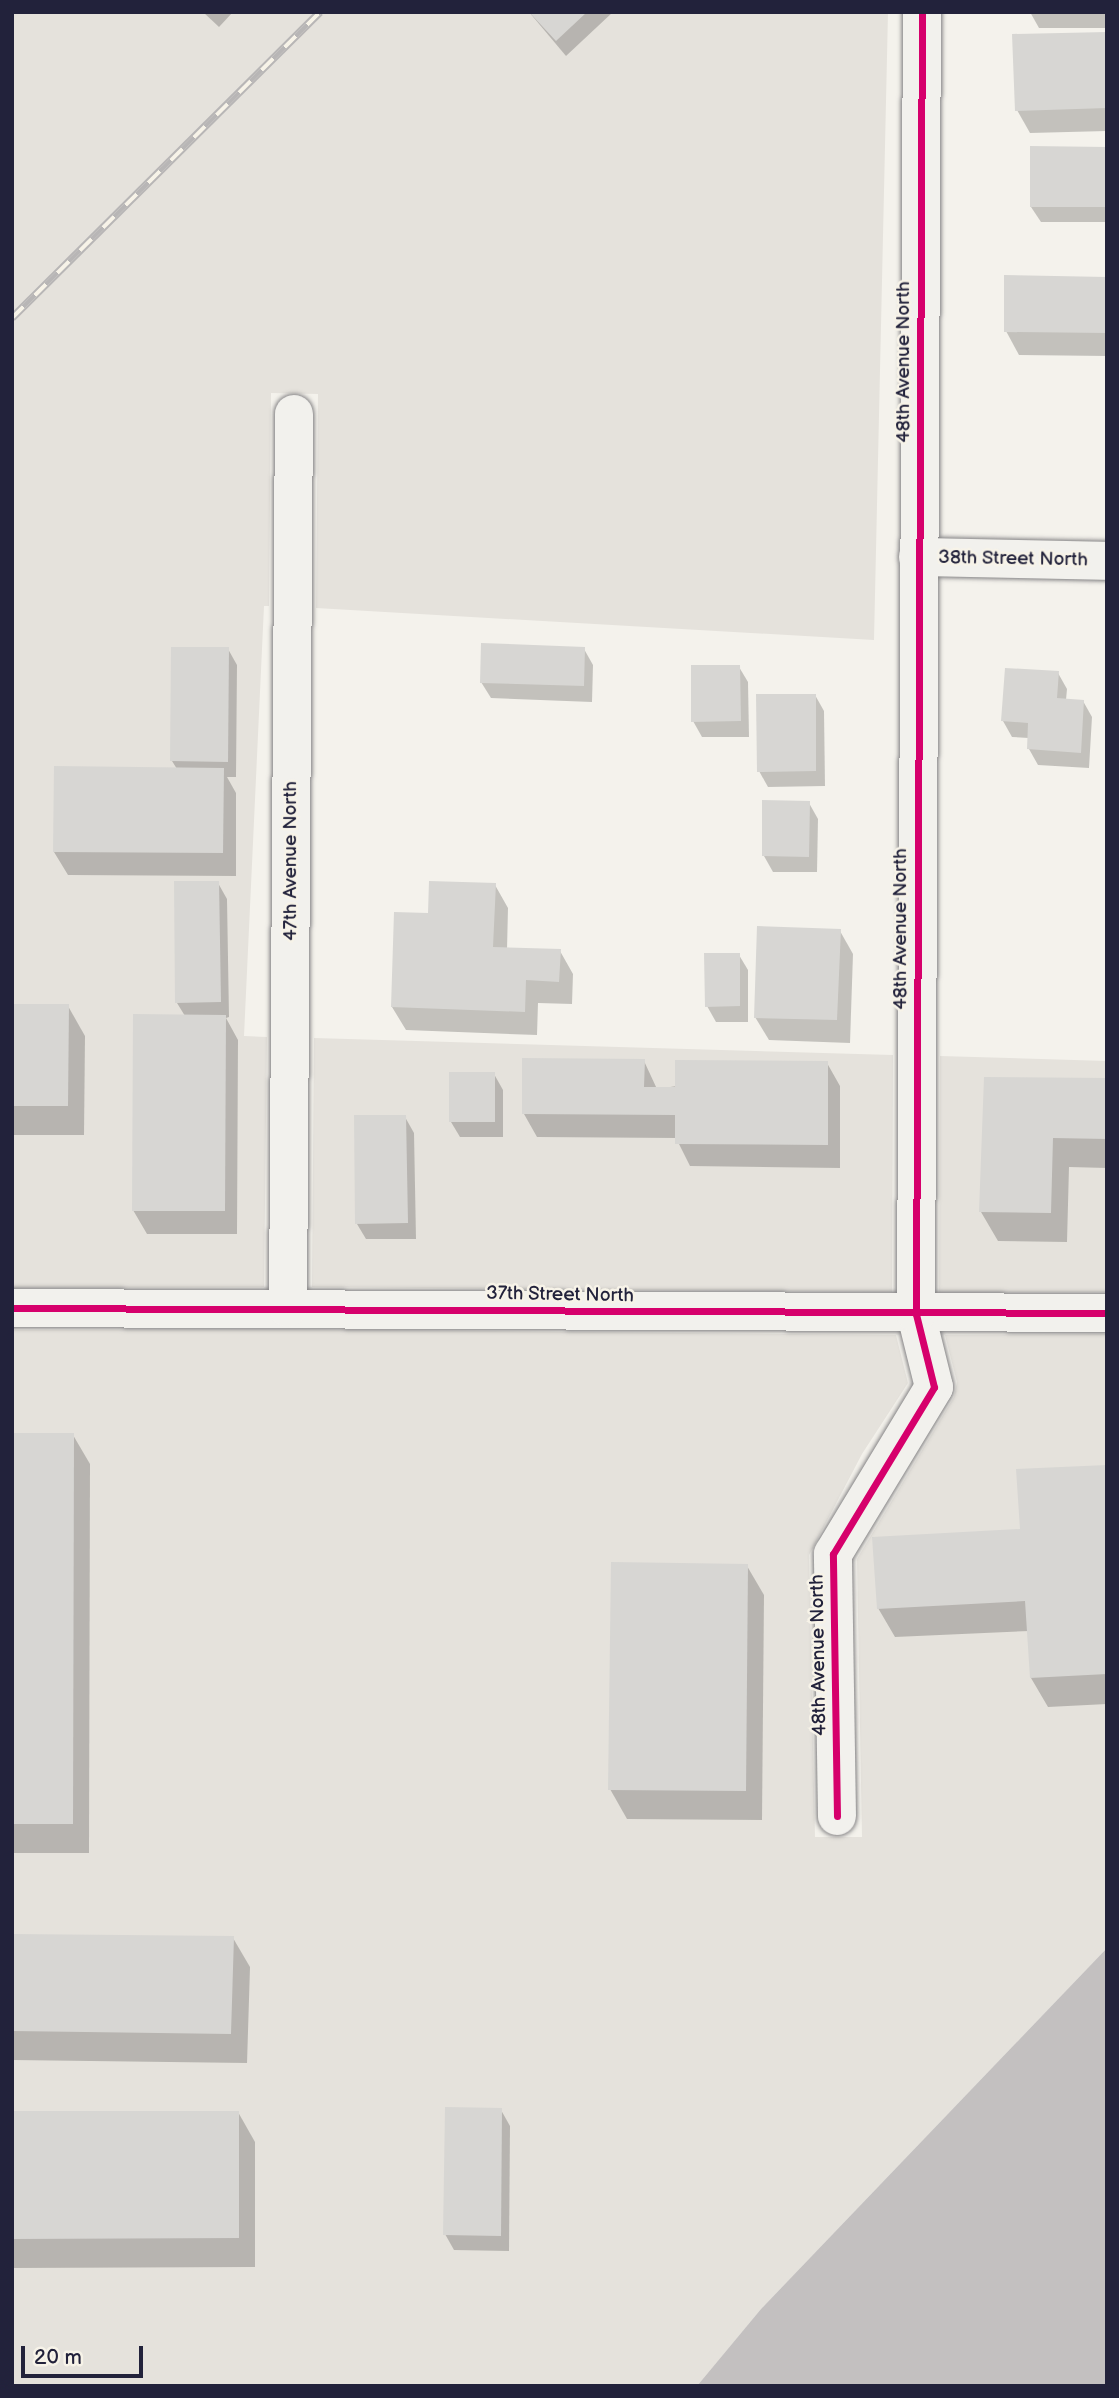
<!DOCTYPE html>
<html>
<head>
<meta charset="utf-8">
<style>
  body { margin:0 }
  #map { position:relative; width:1119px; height:2398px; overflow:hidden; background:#f4f2ec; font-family:"Balsamiq Sans",sans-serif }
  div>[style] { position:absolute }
  .built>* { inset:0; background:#e5e2dc }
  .water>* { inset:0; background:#c3c0c0 }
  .shadow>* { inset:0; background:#0003 }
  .building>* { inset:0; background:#d7d6d3 }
  .roads { filter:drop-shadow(0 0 2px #858486) drop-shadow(0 0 2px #858486) }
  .minor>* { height:38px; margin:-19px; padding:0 19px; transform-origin:19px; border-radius:19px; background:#f2f1ed }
  .rail>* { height:8px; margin-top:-4px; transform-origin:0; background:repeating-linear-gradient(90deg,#f7f3e8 0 16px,#b8b6b6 0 32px); box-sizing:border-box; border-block:2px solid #b8b6b6 }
  .cycleway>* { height:7px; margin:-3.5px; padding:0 3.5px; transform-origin:3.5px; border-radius:3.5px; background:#d6006c }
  span { translate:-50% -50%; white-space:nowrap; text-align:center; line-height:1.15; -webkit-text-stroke:5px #f7f3e8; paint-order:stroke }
  .street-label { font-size:19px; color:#22223b }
  .frame { position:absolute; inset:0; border:14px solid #22223b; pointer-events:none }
  .scale { position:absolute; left:21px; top:2346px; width:122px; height:32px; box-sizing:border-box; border:4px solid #22223b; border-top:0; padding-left:9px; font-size:21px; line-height:24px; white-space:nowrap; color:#22223b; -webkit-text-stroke:5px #f7f3e8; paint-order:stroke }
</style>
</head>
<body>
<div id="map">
  <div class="built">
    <i style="clip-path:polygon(12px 12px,888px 12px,874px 640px,316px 608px,318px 394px,271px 393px,269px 606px,264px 606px,244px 1036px,267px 1037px,264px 1287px,12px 1288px)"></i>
    <i style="clip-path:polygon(314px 1038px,893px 1055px,892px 1292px,312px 1287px)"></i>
    <i style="clip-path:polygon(940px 1056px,1107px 1061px,1107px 1292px,939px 1293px)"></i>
    <i style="clip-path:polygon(288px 1329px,896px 1335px,908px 1383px,862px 1454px,809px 1555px,815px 1837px,862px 1837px,857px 1559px,954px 1397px,957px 1382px,945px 1335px,1107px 1334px,1107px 1948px,761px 2309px,697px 2386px,12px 2386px,12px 1330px)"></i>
  </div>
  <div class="water">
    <i style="clip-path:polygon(1107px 1948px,1107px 2386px,697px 2386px,761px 2309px)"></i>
  </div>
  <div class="shadow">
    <i style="clip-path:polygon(203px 12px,233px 12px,219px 27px)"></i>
    <i style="clip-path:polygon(529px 12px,613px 12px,566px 56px)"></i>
    <i style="clip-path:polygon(1030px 12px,1107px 12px,1107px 28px,1039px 28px)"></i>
    <i style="clip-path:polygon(1107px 34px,1107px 131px,1030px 133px,1017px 110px)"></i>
    <i style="clip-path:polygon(1107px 149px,1107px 222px,1041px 222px,1031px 207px)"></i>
    <i style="clip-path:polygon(1107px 278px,1107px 356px,1019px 355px,1006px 331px)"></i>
    <i style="clip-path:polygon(228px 649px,237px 665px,236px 777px,227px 777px,236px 793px,236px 876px,68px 875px,54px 852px,177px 769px,172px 761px)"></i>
    <i style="clip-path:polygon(584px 649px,593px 665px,592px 702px,491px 698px,481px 682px)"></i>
    <i style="clip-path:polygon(739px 667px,748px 682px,749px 737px,702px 737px,693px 721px)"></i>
    <i style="clip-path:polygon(1058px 673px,1067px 689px,1066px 700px,1083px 701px,1092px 717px,1089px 768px,1038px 765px,1029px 749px,1029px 738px,1012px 737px,1003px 721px)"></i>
    <i style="clip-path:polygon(815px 695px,824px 711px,825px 786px,768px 787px,759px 771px)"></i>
    <i style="clip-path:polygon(809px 803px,818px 819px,817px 872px,773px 872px,764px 856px)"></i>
    <i style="clip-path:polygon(218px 883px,227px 899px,229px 1017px,226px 1018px,238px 1040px,237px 1234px,147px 1234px,133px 1210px,185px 1016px,177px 1003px)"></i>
    <i style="clip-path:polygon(495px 885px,508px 908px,507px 950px,560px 951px,573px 974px,572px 1004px,538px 1003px,537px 1035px,406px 1030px,392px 1007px,429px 915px)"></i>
    <i style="clip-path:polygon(840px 931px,853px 954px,850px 1043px,769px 1040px,755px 1017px)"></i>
    <i style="clip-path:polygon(739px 955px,748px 970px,748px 1022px,716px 1022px,707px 1006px)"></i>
    <i style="clip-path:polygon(12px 1006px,68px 1006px,85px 1036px,84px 1135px,12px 1135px)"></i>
    <i style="clip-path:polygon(644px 1061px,657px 1089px,827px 1063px,840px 1086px,840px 1168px,690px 1166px,676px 1138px,537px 1137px,524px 1114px)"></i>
    <i style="clip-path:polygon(494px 1074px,503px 1090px,503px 1137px,460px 1137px,451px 1122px)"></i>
    <i style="clip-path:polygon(1107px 1080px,1107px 1168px,1069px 1167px,1067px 1242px,998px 1241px,981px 1212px)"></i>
    <i style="clip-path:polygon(405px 1117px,414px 1133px,416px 1239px,366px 1239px,357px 1224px)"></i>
    <i style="clip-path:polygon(12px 1435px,73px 1435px,90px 1464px,89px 1853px,12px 1853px)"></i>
    <i style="clip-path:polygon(1107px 1467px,1107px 1704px,1048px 1707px,1031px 1678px,1029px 1631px,895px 1637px,878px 1608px,1021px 1530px)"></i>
    <i style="clip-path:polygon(747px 1566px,764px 1595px,762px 1820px,627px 1819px,610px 1789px)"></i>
    <i style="clip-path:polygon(12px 1936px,233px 1938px,250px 1967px,247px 2063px,12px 2060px)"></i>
    <i style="clip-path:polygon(501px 2110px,510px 2126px,509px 2251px,454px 2250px,445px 2234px)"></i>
    <i style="clip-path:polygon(238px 2112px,255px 2142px,255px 2267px,12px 2268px,12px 2113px)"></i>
  </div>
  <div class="building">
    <i style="clip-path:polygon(529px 12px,587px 12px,556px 41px)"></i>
    <i style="clip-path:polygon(1107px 32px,1107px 108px,1015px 111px,1012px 34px)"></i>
    <i style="clip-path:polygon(1030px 146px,1107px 147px,1107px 207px,1030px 207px)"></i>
    <i style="clip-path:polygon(1004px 275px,1107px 277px,1107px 333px,1004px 332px)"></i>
    <i style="clip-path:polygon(481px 643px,585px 647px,584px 686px,480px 683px)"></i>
    <i style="clip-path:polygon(171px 647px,229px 647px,228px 762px,170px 761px)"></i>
    <i style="clip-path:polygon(691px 665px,740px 665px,741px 721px,691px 722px)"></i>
    <i style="clip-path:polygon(1005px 668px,1059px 671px,1057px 698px,1084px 700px,1081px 753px,1027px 749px,1028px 723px,1001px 721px)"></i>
    <i style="clip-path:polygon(756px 694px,816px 694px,816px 771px,757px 772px)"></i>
    <i style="clip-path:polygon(54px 766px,224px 768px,223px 853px,53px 852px)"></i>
    <i style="clip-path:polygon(762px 800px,810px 801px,809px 857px,762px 856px)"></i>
    <i style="clip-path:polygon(174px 881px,219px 881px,221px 1002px,175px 1003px)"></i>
    <i style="clip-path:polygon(429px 881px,496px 883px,493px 947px,561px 949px,559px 982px,526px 980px,525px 1012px,391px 1007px,394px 912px,428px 913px)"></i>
    <i style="clip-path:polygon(757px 926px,841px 929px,837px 1020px,754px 1018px)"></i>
    <i style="clip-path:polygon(704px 953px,740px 953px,740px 1006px,705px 1007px)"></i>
    <i style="clip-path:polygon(12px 1004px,69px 1004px,68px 1106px,12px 1106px)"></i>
    <i style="clip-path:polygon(133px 1014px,226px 1015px,225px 1211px,132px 1211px)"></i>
    <i style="clip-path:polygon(522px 1058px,645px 1059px,644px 1087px,675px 1087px,675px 1060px,828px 1061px,828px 1145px,675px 1144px,675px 1115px,522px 1114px)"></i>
    <i style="clip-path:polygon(449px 1072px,495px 1072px,495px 1122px,449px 1122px)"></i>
    <i style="clip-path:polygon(984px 1077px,1107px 1078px,1107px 1139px,1053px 1138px,1051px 1213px,979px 1212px)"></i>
    <i style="clip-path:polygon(354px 1115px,406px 1115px,408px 1223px,355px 1224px)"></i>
    <i style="clip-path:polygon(12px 1433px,74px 1433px,73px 1824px,12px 1824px)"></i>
    <i style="clip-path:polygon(1107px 1465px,1107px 1674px,1030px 1678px,1025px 1601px,877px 1609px,872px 1537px,1020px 1529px,1016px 1469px)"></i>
    <i style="clip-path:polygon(611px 1562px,748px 1564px,746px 1791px,608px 1790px)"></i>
    <i style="clip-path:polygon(12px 1934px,234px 1936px,231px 2034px,12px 2031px)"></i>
    <i style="clip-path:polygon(445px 2107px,502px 2108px,501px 2236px,443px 2235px)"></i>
    <i style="clip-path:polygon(12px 2111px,239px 2111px,239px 2238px,12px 2239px)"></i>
  </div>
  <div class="roads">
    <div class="minor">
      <i style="left:918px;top:557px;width:189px;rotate:1.2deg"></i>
      <i style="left:12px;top:1308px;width:1095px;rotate:0.26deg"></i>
      <i style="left:288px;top:1308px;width:894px;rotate:-89.62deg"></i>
      <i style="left:837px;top:1816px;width:262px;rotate:-90.9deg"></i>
      <i style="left:833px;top:1554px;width:195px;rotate:-58.8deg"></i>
      <i style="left:934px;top:1387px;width:75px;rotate:-103.9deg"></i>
      <i style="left:916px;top:1314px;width:1302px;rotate:-89.74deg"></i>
    </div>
  </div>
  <div class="rail">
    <i style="left:12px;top:318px;width:434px;rotate:-44.8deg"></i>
  </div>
  <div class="cycleway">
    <i style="left:12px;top:1308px;width:1095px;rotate:0.26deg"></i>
    <i style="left:837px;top:1816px;width:262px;rotate:-90.9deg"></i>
    <i style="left:833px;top:1554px;width:195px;rotate:-58.8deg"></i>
    <i style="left:934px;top:1387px;width:75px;rotate:-103.9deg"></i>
    <i style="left:916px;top:1314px;width:1302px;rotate:-89.74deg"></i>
  </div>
  <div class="street-label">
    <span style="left:904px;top:362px;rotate:-90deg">48th Avenue North</span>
    <span style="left:1013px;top:559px;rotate:1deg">38th Street North</span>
    <span style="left:291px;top:861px;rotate:-90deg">47th Avenue North</span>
    <span style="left:901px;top:929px;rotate:-90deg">48th Avenue North</span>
    <span style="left:560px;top:1295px;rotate:1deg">37th Street North</span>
    <span style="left:819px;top:1655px;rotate:-91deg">48th Avenue North</span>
  </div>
  <div class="frame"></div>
  <div class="scale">20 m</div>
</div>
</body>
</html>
